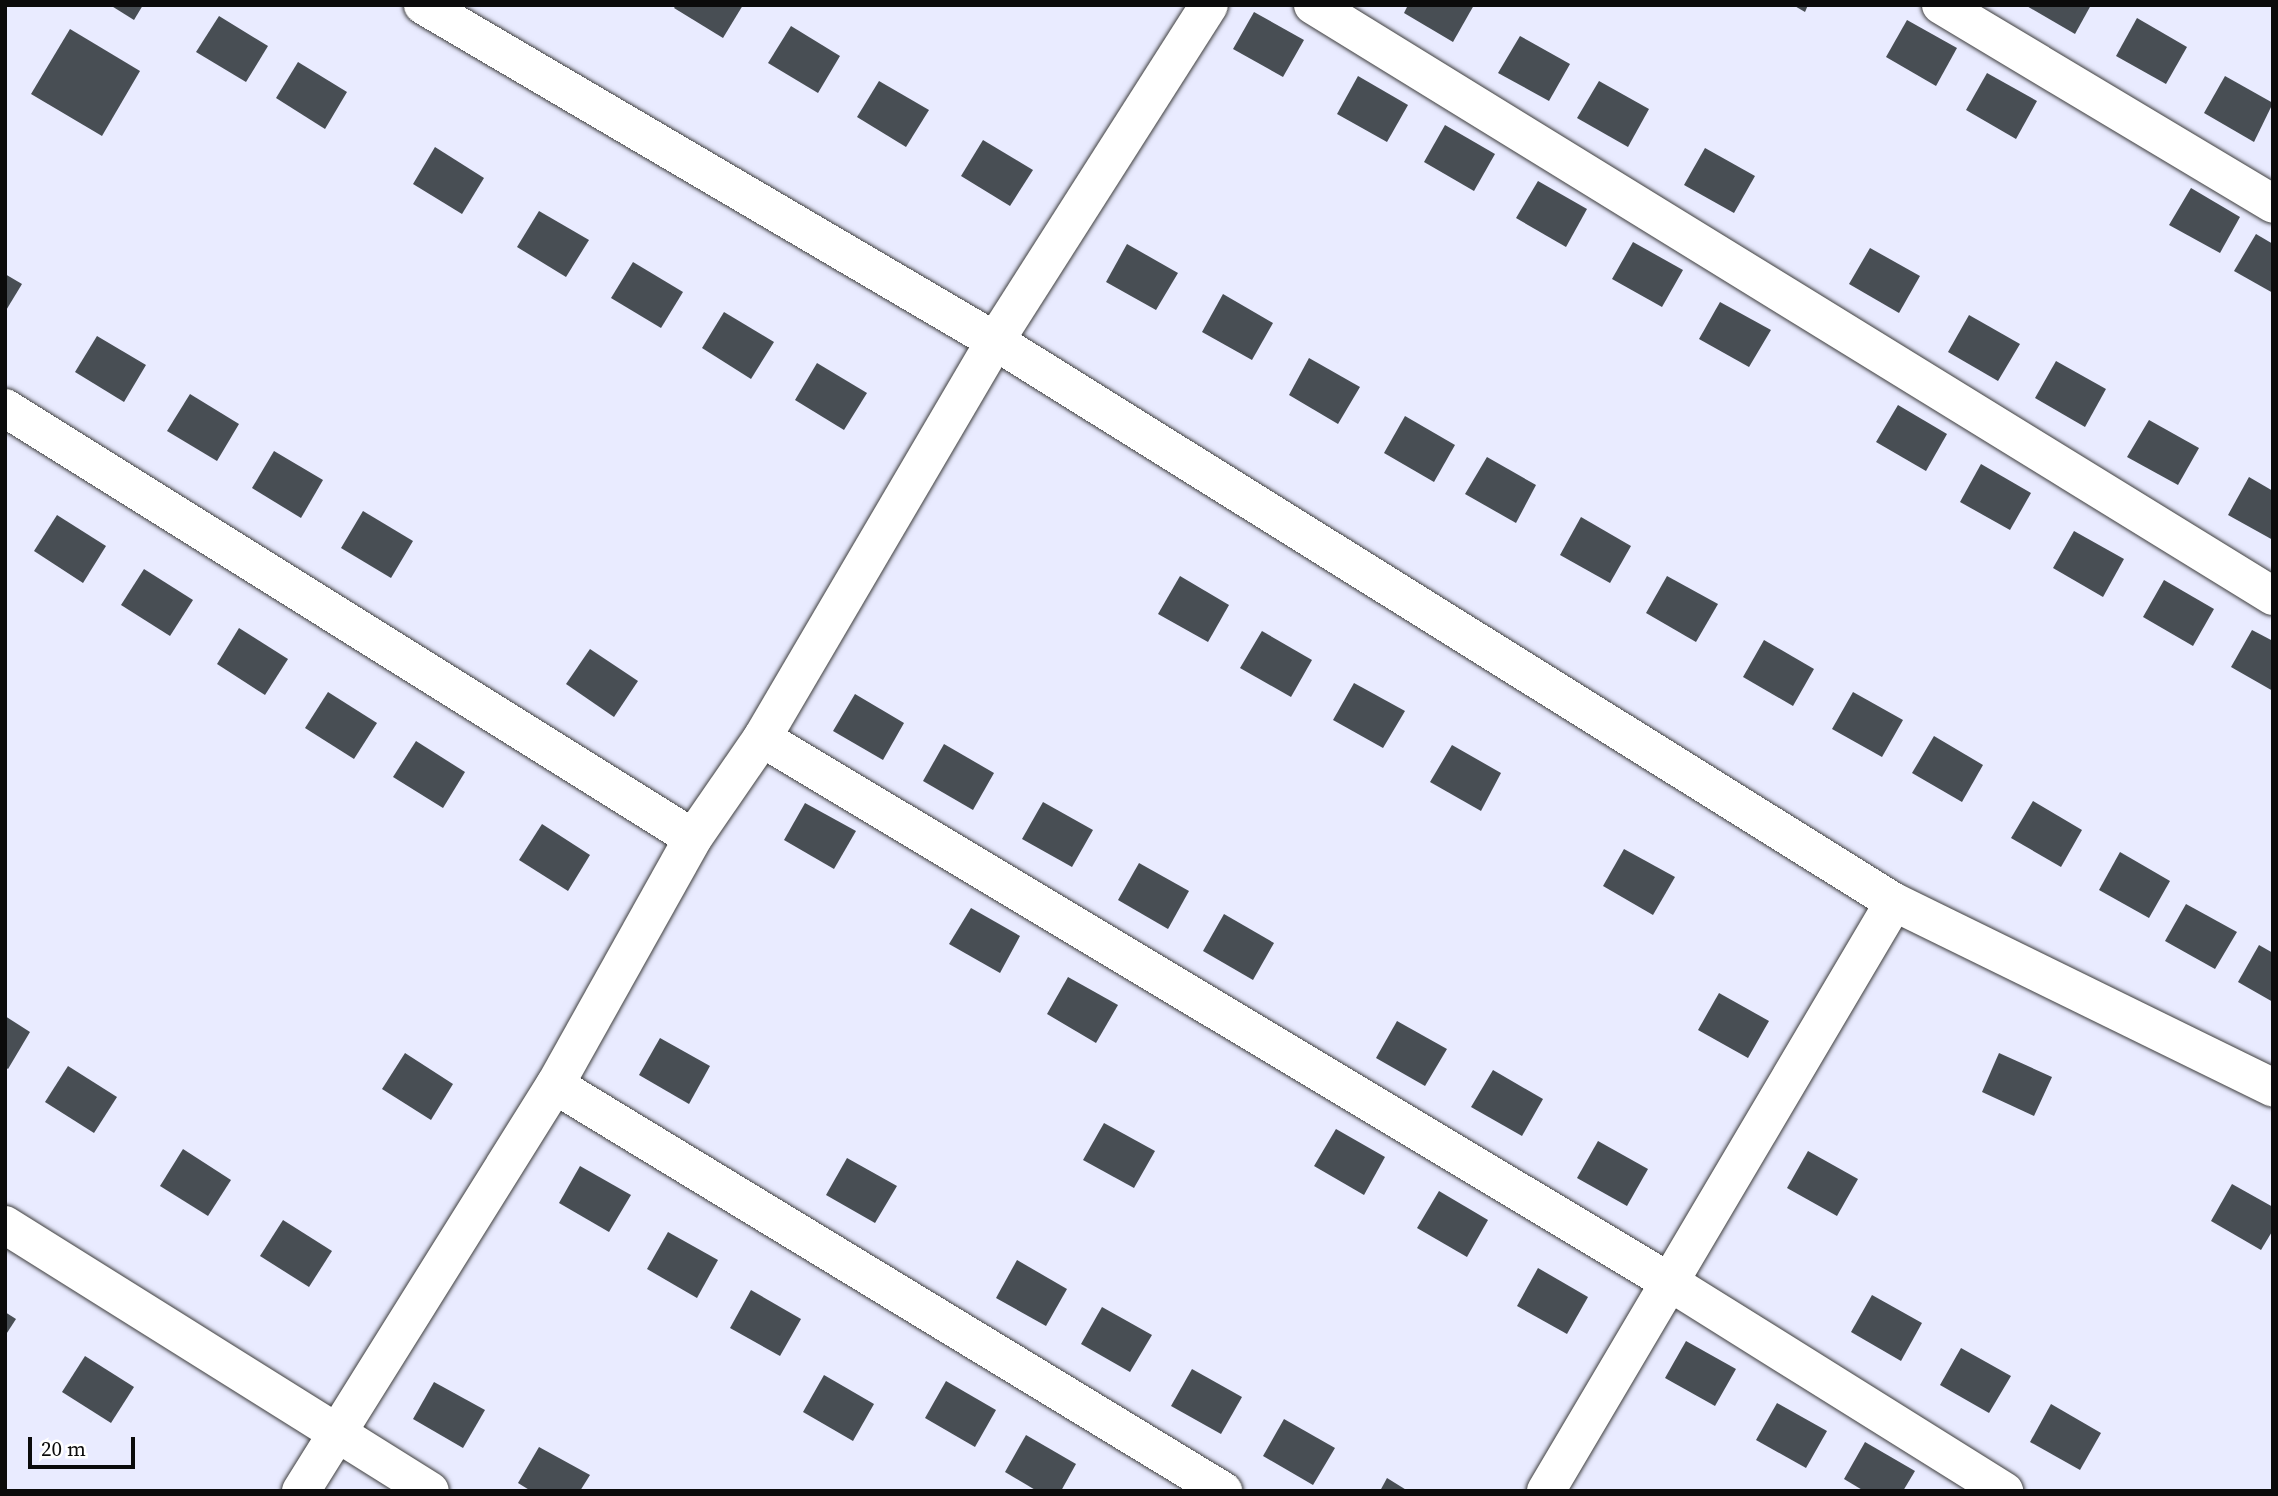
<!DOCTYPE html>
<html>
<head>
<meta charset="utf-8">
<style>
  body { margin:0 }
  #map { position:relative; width:2278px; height:1496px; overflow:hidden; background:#e9ebff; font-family:"Source Serif 4",serif }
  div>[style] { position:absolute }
  .building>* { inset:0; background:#484e54 }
  .roads { filter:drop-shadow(0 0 2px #3e3e3e) drop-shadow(0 0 2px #3e3e3e) }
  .minor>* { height:38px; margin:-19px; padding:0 19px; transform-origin:19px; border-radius:19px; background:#fff }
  span { translate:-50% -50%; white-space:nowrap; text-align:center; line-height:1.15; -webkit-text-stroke:7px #fff; paint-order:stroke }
  .frame { position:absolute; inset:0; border:7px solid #0b0b0b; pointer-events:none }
  .scale { position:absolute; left:28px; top:1437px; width:107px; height:32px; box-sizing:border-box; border:4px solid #0b0b0b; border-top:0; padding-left:9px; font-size:21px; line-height:24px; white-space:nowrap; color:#0b0b0b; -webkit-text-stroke:5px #fff; paint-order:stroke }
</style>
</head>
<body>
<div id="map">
  <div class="building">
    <i style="clip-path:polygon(110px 5px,143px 5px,134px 20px)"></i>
    <i style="clip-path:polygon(676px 5px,743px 5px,723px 38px,674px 8px)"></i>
    <i style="clip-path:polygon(1408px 5px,1474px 5px,1453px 42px,1404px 13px)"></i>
    <i style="clip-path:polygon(1793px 5px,1808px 5px,1805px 12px)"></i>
    <i style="clip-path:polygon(2025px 5px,2091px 5px,2075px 34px)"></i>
    <i style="clip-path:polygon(1254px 12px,1304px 40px,1283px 77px,1233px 49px)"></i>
    <i style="clip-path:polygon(219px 16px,268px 46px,246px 82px,196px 52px)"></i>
    <i style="clip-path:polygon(2137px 18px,2187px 47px,2166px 84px,2116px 56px)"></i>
    <i style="clip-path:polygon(1907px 20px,1957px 48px,1936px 86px,1886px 57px)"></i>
    <i style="clip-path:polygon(791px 26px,840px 56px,818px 93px,768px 63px)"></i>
    <i style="clip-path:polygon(70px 29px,140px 71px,102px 136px,31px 94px)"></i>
    <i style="clip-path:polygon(1520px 36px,1570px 64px,1549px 101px,1498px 73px)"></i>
    <i style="clip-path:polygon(298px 62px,347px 92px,325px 129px,276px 98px)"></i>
    <i style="clip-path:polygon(1987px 73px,2037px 101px,2016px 139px,1966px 110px)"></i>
    <i style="clip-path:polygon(1358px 76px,1408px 105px,1387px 142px,1337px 114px)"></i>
    <i style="clip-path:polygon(2225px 76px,2273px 103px,2254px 142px,2204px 113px)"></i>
    <i style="clip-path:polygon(879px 81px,929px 110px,906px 147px,857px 117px)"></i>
    <i style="clip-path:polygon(1599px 81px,1649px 109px,1628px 147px,1577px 118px)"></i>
    <i style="clip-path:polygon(1445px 125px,1495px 154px,1474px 191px,1424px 162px)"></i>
    <i style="clip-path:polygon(983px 140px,1033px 170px,1010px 206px,961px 176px)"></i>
    <i style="clip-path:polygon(435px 147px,484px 178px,462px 214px,413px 184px)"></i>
    <i style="clip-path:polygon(1705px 148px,1755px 176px,1734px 213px,1684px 185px)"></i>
    <i style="clip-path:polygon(1538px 181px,1587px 209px,1566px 247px,1516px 218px)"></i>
    <i style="clip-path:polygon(2191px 188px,2240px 217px,2220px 253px,2169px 225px)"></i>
    <i style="clip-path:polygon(539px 211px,589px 240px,566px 277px,517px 247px)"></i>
    <i style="clip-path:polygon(2256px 234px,2273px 244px,2273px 293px,2234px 271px)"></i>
    <i style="clip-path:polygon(1633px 242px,1683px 270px,1662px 307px,1612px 279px)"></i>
    <i style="clip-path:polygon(1127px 244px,1178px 273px,1156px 310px,1106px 282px)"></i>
    <i style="clip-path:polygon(1870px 248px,1920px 276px,1899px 313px,1849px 284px)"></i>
    <i style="clip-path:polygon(633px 262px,683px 292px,661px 328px,611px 298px)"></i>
    <i style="clip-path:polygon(5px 274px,22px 284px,5px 312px)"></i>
    <i style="clip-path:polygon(1223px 294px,1273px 323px,1252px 360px,1202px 332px)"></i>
    <i style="clip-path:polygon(1720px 302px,1771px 330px,1749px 367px,1699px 339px)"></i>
    <i style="clip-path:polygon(724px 312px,774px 342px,751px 379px,702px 348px)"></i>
    <i style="clip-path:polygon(1969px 315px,2020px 344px,1998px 381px,1948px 352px)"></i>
    <i style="clip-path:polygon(97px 336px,146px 365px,124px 402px,75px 372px)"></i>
    <i style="clip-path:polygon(1309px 358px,1360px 387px,1338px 424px,1289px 395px)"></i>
    <i style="clip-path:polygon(2056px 361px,2106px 389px,2085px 427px,2035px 398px)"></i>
    <i style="clip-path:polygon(817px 363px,867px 393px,844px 430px,795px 400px)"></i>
    <i style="clip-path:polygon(190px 394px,239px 424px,217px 461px,167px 431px)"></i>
    <i style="clip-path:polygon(1898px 405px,1947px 434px,1926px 471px,1876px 442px)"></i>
    <i style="clip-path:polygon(1405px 416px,1455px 445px,1434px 482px,1384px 453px)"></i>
    <i style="clip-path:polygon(2149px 420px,2199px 448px,2178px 485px,2127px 457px)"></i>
    <i style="clip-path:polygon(274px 451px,323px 480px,301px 518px,252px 488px)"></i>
    <i style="clip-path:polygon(1487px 457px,1536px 485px,1516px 523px,1465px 494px)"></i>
    <i style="clip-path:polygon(1981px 464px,2031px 493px,2010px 530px,1960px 502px)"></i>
    <i style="clip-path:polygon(2249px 477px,2273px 491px,2273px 540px,2228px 515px)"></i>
    <i style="clip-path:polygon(363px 511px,413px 541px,391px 578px,341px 548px)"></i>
    <i style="clip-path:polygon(57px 515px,106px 546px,83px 583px,34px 551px)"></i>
    <i style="clip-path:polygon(1581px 517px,1631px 546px,1610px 583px,1560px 555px)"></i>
    <i style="clip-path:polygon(2074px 531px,2124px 559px,2103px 597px,2053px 568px)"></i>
    <i style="clip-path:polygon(144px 569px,193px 600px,170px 636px,121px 605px)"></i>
    <i style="clip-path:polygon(1180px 576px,1229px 605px,1208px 642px,1158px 614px)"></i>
    <i style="clip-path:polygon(1667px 576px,1718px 604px,1696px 642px,1646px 613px)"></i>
    <i style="clip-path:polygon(2164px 580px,2214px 609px,2193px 646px,2143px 617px)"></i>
    <i style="clip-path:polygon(239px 628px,288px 659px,265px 695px,217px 664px)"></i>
    <i style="clip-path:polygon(2252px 630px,2273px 641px,2273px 691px,2231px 667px)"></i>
    <i style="clip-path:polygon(1262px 631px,1312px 660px,1291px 697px,1240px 668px)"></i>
    <i style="clip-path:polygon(1764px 640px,1814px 669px,1793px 706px,1743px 677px)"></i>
    <i style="clip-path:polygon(590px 649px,638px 681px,614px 717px,566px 684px)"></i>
    <i style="clip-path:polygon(1354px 683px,1405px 711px,1383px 748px,1333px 720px)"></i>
    <i style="clip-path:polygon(328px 692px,377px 723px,354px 759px,305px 728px)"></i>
    <i style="clip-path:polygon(1853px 692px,1903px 720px,1882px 757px,1832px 729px)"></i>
    <i style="clip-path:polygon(855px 694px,904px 723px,883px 760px,833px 731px)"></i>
    <i style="clip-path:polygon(1934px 736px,1983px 765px,1962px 802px,1912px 773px)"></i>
    <i style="clip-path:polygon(416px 741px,465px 772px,443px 808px,393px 777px)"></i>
    <i style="clip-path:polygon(944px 744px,994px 773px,973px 810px,923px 781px)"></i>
    <i style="clip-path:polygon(1452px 745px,1501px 773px,1481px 811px,1430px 782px)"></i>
    <i style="clip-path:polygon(2033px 801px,2082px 830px,2061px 867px,2011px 838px)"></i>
    <i style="clip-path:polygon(1043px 802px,1093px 830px,1072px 867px,1022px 839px)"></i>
    <i style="clip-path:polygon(805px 803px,856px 831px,834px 869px,784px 840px)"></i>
    <i style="clip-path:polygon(542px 824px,590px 855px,568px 891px,519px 860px)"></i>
    <i style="clip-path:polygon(1624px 849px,1675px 877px,1653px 915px,1603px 886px)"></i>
    <i style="clip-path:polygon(2120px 852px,2170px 881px,2149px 918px,2099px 890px)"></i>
    <i style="clip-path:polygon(1139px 863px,1189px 891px,1168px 929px,1118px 900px)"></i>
    <i style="clip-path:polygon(2186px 904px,2237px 932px,2215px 969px,2165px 941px)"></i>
    <i style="clip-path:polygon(971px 908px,1020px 936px,1000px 973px,949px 944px)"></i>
    <i style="clip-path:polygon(1224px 914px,1274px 943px,1253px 980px,1203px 951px)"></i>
    <i style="clip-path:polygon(2259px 945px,2273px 953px,2273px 1002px,2238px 982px)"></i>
    <i style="clip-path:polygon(1068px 977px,1118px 1005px,1096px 1043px,1047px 1014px)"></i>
    <i style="clip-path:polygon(1719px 993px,1769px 1021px,1748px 1058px,1698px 1030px)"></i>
    <i style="clip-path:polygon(5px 1016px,30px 1032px,8px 1069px,5px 1067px)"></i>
    <i style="clip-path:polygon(1397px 1021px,1447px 1049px,1425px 1086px,1376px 1058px)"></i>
    <i style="clip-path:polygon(660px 1038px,710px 1066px,689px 1104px,639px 1075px)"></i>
    <i style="clip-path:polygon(405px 1053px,453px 1084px,431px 1120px,382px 1089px)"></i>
    <i style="clip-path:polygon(1999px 1053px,2052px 1077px,2034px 1116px,1982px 1092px)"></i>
    <i style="clip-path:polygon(68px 1066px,117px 1097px,94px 1133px,45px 1102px)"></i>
    <i style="clip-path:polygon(1493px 1070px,1543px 1099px,1522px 1136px,1471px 1107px)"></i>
    <i style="clip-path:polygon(1104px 1123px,1155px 1151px,1134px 1188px,1083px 1160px)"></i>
    <i style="clip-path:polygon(1336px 1129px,1385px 1157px,1364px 1195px,1314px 1166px)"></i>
    <i style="clip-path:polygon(1598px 1141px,1648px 1169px,1627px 1206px,1577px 1178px)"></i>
    <i style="clip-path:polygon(183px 1149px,231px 1180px,208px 1216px,160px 1186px)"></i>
    <i style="clip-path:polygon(1808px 1151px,1858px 1179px,1837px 1216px,1787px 1188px)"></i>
    <i style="clip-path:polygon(847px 1158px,897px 1186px,875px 1223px,826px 1195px)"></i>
    <i style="clip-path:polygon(580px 1166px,631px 1195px,609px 1232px,559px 1203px)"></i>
    <i style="clip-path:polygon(2232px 1184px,2273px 1207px,2273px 1230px,2261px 1250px,2211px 1221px)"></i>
    <i style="clip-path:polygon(1439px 1191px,1488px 1220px,1467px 1257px,1417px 1228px)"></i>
    <i style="clip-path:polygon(283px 1220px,332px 1251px,309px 1287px,260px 1256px)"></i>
    <i style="clip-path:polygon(668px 1232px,718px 1260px,697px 1298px,647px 1269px)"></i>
    <i style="clip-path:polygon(1017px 1260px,1067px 1289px,1046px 1326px,996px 1298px)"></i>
    <i style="clip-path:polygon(1538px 1268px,1588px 1297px,1567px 1334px,1517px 1306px)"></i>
    <i style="clip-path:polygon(751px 1290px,801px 1319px,780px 1356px,730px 1328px)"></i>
    <i style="clip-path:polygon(1872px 1295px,1922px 1323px,1901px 1361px,1851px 1332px)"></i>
    <i style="clip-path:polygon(1102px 1307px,1152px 1335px,1130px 1372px,1081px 1344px)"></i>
    <i style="clip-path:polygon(5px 1312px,16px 1319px,5px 1336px)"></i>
    <i style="clip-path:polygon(1686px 1341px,1736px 1369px,1715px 1406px,1665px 1378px)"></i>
    <i style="clip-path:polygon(1961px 1348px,2011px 1376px,1989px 1413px,1940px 1385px)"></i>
    <i style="clip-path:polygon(85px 1356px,134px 1387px,111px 1423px,62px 1392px)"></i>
    <i style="clip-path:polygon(1192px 1369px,1242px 1397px,1221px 1434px,1171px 1406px)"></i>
    <i style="clip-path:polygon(824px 1375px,874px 1404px,853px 1441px,803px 1412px)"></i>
    <i style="clip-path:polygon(946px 1381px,996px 1410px,975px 1447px,925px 1418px)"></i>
    <i style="clip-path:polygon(434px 1382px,485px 1410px,463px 1448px,413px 1419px)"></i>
    <i style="clip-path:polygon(1777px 1403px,1827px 1431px,1806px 1468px,1756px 1440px)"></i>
    <i style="clip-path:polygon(2051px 1404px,2101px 1433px,2080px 1470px,2030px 1442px)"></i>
    <i style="clip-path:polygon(1284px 1419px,1335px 1448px,1313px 1485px,1263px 1456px)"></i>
    <i style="clip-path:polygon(1026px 1435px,1076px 1464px,1061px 1491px,1037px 1491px,1005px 1472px)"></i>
    <i style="clip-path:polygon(1865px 1442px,1915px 1471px,1903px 1491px,1864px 1491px,1844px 1479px)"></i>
    <i style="clip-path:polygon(539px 1447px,590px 1475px,580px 1491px,531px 1491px,518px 1483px)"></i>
    <i style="clip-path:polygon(1387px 1478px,1408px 1491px,1380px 1491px)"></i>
  </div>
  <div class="roads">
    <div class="minor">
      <i style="left:423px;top:5px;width:663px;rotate:30.43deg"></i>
      <i style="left:995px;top:341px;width:1060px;rotate:31.97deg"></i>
      <i style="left:1894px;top:902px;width:422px;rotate:26.1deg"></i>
      <i style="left:1313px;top:5px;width:1127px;rotate:31.62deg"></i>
      <i style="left:1941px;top:5px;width:387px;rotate:30.9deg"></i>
      <i style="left:5px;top:408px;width:811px;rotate:32.01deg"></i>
      <i style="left:762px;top:738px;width:1060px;rotate:30.95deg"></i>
      <i style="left:1671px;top:1283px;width:393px;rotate:32deg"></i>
      <i style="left:555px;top:1085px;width:782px;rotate:31.29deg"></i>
      <i style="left:5px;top:1225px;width:501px;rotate:32.04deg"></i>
      <i style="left:301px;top:1491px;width:479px;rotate:-58deg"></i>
      <i style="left:555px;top:1085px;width:283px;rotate:-60.8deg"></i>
      <i style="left:693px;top:838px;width:121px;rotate:-55.4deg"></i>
      <i style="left:762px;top:738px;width:460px;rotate:-59.6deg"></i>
      <i style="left:995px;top:341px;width:398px;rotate:-57.5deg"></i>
      <i style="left:1546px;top:1491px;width:684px;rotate:-59.42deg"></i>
    </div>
  </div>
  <div class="frame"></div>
  <div class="scale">20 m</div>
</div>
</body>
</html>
